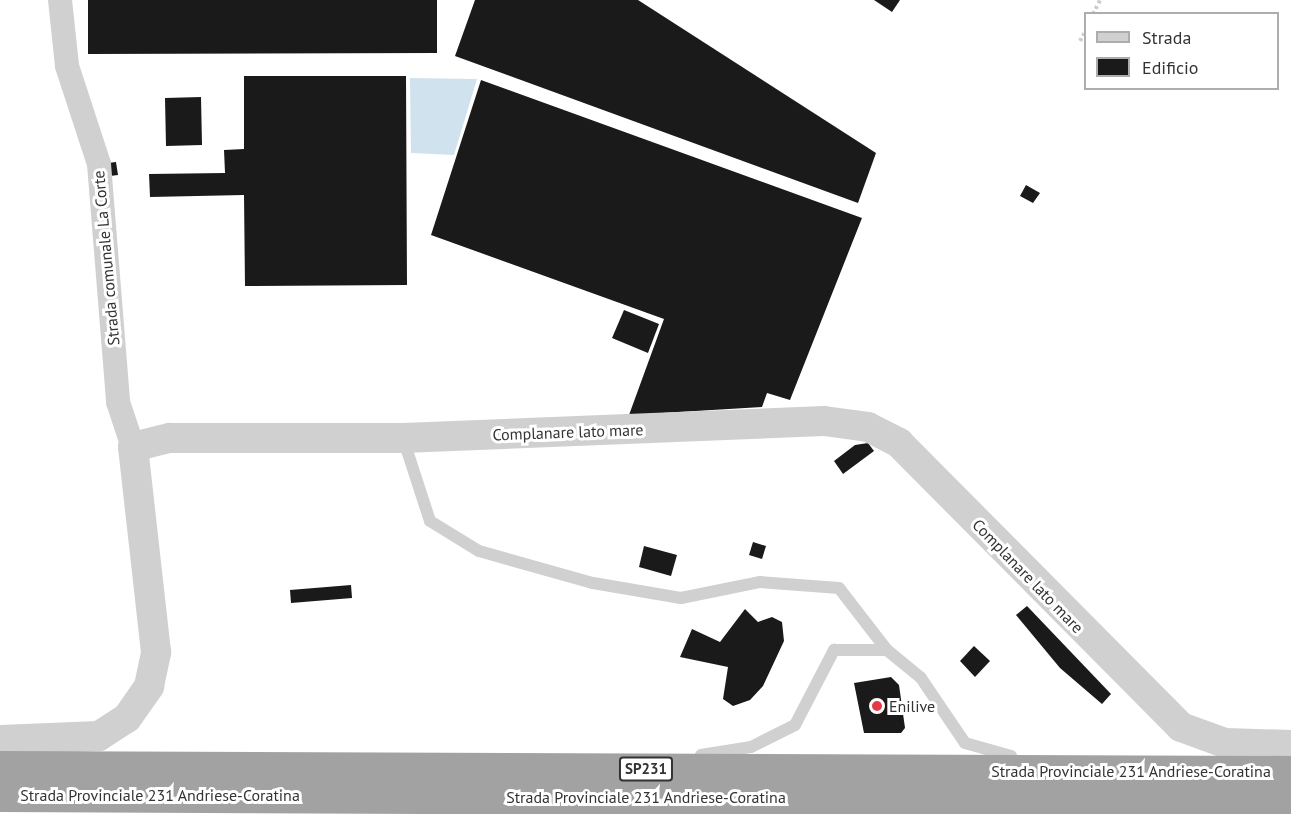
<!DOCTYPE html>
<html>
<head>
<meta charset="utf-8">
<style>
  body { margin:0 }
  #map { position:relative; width:1291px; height:814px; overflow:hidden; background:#fff; font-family:"PT Sans",sans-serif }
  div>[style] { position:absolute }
  .water>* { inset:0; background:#cfe2ee }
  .building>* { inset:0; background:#1a1a1a }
  .path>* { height:4px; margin-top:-2px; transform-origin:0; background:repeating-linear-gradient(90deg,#cdcdcd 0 3px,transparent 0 6px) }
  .service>* { height:12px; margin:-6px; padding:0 6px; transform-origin:6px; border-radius:6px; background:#d0d0d0 }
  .minor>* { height:24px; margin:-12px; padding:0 12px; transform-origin:12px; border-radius:12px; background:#d0d0d0 }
  .tertiary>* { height:30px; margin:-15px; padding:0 15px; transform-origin:15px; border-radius:15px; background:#d0d0d0 }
  .trunk>* { height:33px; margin:-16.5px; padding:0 16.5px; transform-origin:16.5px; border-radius:16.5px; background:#a2a2a2 }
  .dots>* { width:16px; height:16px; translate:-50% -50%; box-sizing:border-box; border:3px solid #fff; border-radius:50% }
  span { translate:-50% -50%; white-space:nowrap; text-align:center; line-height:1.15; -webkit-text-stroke:6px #fff; paint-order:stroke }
  .shield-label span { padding:2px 4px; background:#fff; border:2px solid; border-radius:4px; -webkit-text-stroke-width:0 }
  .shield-label { font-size:15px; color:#333; font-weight:700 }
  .street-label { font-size:16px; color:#333 }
  .poi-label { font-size:16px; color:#333 }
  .left { translate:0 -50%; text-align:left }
  .legend { position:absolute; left:1084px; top:12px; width:195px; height:78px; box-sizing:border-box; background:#fff; border:2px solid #adadad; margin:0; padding:8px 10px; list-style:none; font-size:18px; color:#333 }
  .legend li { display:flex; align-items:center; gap:12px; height:30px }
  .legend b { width:30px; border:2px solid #adadad }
</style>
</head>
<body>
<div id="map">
  <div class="water">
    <i style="clip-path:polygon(410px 78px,477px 79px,454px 155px,411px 153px)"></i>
  </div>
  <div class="building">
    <i style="clip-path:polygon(88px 0,437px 0,437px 53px,88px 54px)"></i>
    <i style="clip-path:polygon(475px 0,638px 0,876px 153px,858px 203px,455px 56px)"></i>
    <i style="clip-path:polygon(874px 0,900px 0,892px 12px)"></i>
    <i style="clip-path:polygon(244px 76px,406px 76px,407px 285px,245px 286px,244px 195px,150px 197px,149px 174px,225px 173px,224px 150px,244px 149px)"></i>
    <i style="clip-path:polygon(481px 80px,862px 218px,790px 400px,767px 393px,762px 407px,629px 415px,664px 319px,431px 235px)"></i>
    <i style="clip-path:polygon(201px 97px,202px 145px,166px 146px,165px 98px)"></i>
    <i style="clip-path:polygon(116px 162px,118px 175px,110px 176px,108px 163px)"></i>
    <i style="clip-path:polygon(1026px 185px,1040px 193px,1033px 203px,1020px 196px)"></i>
    <i style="clip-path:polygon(624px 310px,659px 324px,648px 353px,612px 338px)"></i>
    <i style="clip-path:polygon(868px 443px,874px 451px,843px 474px,834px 461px,855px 445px)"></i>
    <i style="clip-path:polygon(753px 542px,766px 546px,762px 559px,749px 555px)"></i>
    <i style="clip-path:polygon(644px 546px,677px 555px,671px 576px,639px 567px)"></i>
    <i style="clip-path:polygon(351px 585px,352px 598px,291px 603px,290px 590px)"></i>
    <i style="clip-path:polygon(1027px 606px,1111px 694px,1102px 704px,1060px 668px,1016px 615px)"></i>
    <i style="clip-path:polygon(745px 609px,758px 622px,772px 617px,782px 622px,784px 641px,763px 686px,750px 700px,733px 706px,723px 699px,728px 667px,680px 657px,692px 629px,720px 642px)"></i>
    <i style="clip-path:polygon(974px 646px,990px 661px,975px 677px,960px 661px)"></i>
    <i style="clip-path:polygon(891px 677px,899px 685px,905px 728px,901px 733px,864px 733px,854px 683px)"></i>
  </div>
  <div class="path">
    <i style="left:1093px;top:14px;width:16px;rotate:-63deg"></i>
    <i style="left:1080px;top:41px;width:13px;rotate:-61deg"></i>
  </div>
  <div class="service">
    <i style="left:403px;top:438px;width:87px;rotate:72deg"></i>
    <i style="left:430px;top:521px;width:57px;rotate:31.5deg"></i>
    <i style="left:479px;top:551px;width:118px;rotate:15.7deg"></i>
    <i style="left:593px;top:583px;width:89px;rotate:9.7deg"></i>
    <i style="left:681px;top:598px;width:81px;rotate:-11.4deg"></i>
    <i style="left:760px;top:582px;width:79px;rotate:4.3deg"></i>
    <i style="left:839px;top:588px;width:78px;rotate:52.3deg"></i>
    <i style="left:701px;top:755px;width:51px;rotate:-9.1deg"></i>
    <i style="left:751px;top:747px;width:49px;rotate:-26.6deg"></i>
    <i style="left:795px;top:725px;width:85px;rotate:-62.5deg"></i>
    <i style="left:834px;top:650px;width:53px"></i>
    <i style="left:887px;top:650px;width:44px;rotate:39.5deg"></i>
    <i style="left:921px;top:678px;width:78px;rotate:55.9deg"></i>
    <i style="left:965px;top:743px;width:48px;rotate:15.8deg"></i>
  </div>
  <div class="minor">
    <i style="left:60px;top:0;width:66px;rotate:83.9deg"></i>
    <i style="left:67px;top:66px;width:103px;rotate:71.9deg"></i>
    <i style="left:99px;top:164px;width:239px;rotate:85.4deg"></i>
    <i style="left:118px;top:402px;width:47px;rotate:71.6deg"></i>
  </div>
  <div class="tertiary">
    <i style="left:0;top:740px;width:99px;rotate:-2.3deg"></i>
    <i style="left:99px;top:736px;width:33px;rotate:-33deg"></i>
    <i style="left:127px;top:718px;width:39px;rotate:-55deg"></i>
    <i style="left:149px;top:686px;width:35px;rotate:-78deg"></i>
    <i style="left:156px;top:652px;width:206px;rotate:-96.4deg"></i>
    <i style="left:133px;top:447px;width:38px;rotate:-14deg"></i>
    <i style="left:170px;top:438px;width:233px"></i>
    <i style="left:403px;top:438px;width:421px;rotate:-2.3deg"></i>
    <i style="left:824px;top:421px;width:44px;rotate:7.8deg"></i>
    <i style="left:868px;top:427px;width:35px;rotate:27deg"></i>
    <i style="left:899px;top:443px;width:400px;rotate:45.2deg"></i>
    <i style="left:1181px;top:727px;width:47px;rotate:20deg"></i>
    <i style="left:1225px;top:743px;width:66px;rotate:1.7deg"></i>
  </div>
  <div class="trunk">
    <i style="left:0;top:767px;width:1291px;rotate:0.22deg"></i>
    <i style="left:0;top:795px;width:1291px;rotate:0.27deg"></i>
  </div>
  <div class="dots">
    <i style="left:877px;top:706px;background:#e63946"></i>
  </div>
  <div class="shield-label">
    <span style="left:646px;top:769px">SP231</span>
  </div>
  <div class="street-label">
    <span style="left:106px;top:258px;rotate:-95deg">Strada comunale La Corte</span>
    <span style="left:568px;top:432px;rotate:-2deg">Complanare lato mare</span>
    <span style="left:1028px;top:576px;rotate:46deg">Complanare lato mare</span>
    <span style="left:1131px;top:771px">Strada Provinciale 231 Andriese-Coratina</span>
    <span style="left:160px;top:795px">Strada Provinciale 231 Andriese-Coratina</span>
    <span style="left:646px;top:797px">Strada Provinciale 231 Andriese-Coratina</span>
  </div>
  <div class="poi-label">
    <span class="left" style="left:889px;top:706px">Enilive</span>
  </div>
  <ul class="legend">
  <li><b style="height:8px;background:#d0d0d0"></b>Strada</li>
  <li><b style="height:16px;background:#1a1a1a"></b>Edificio</li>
  </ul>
</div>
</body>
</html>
